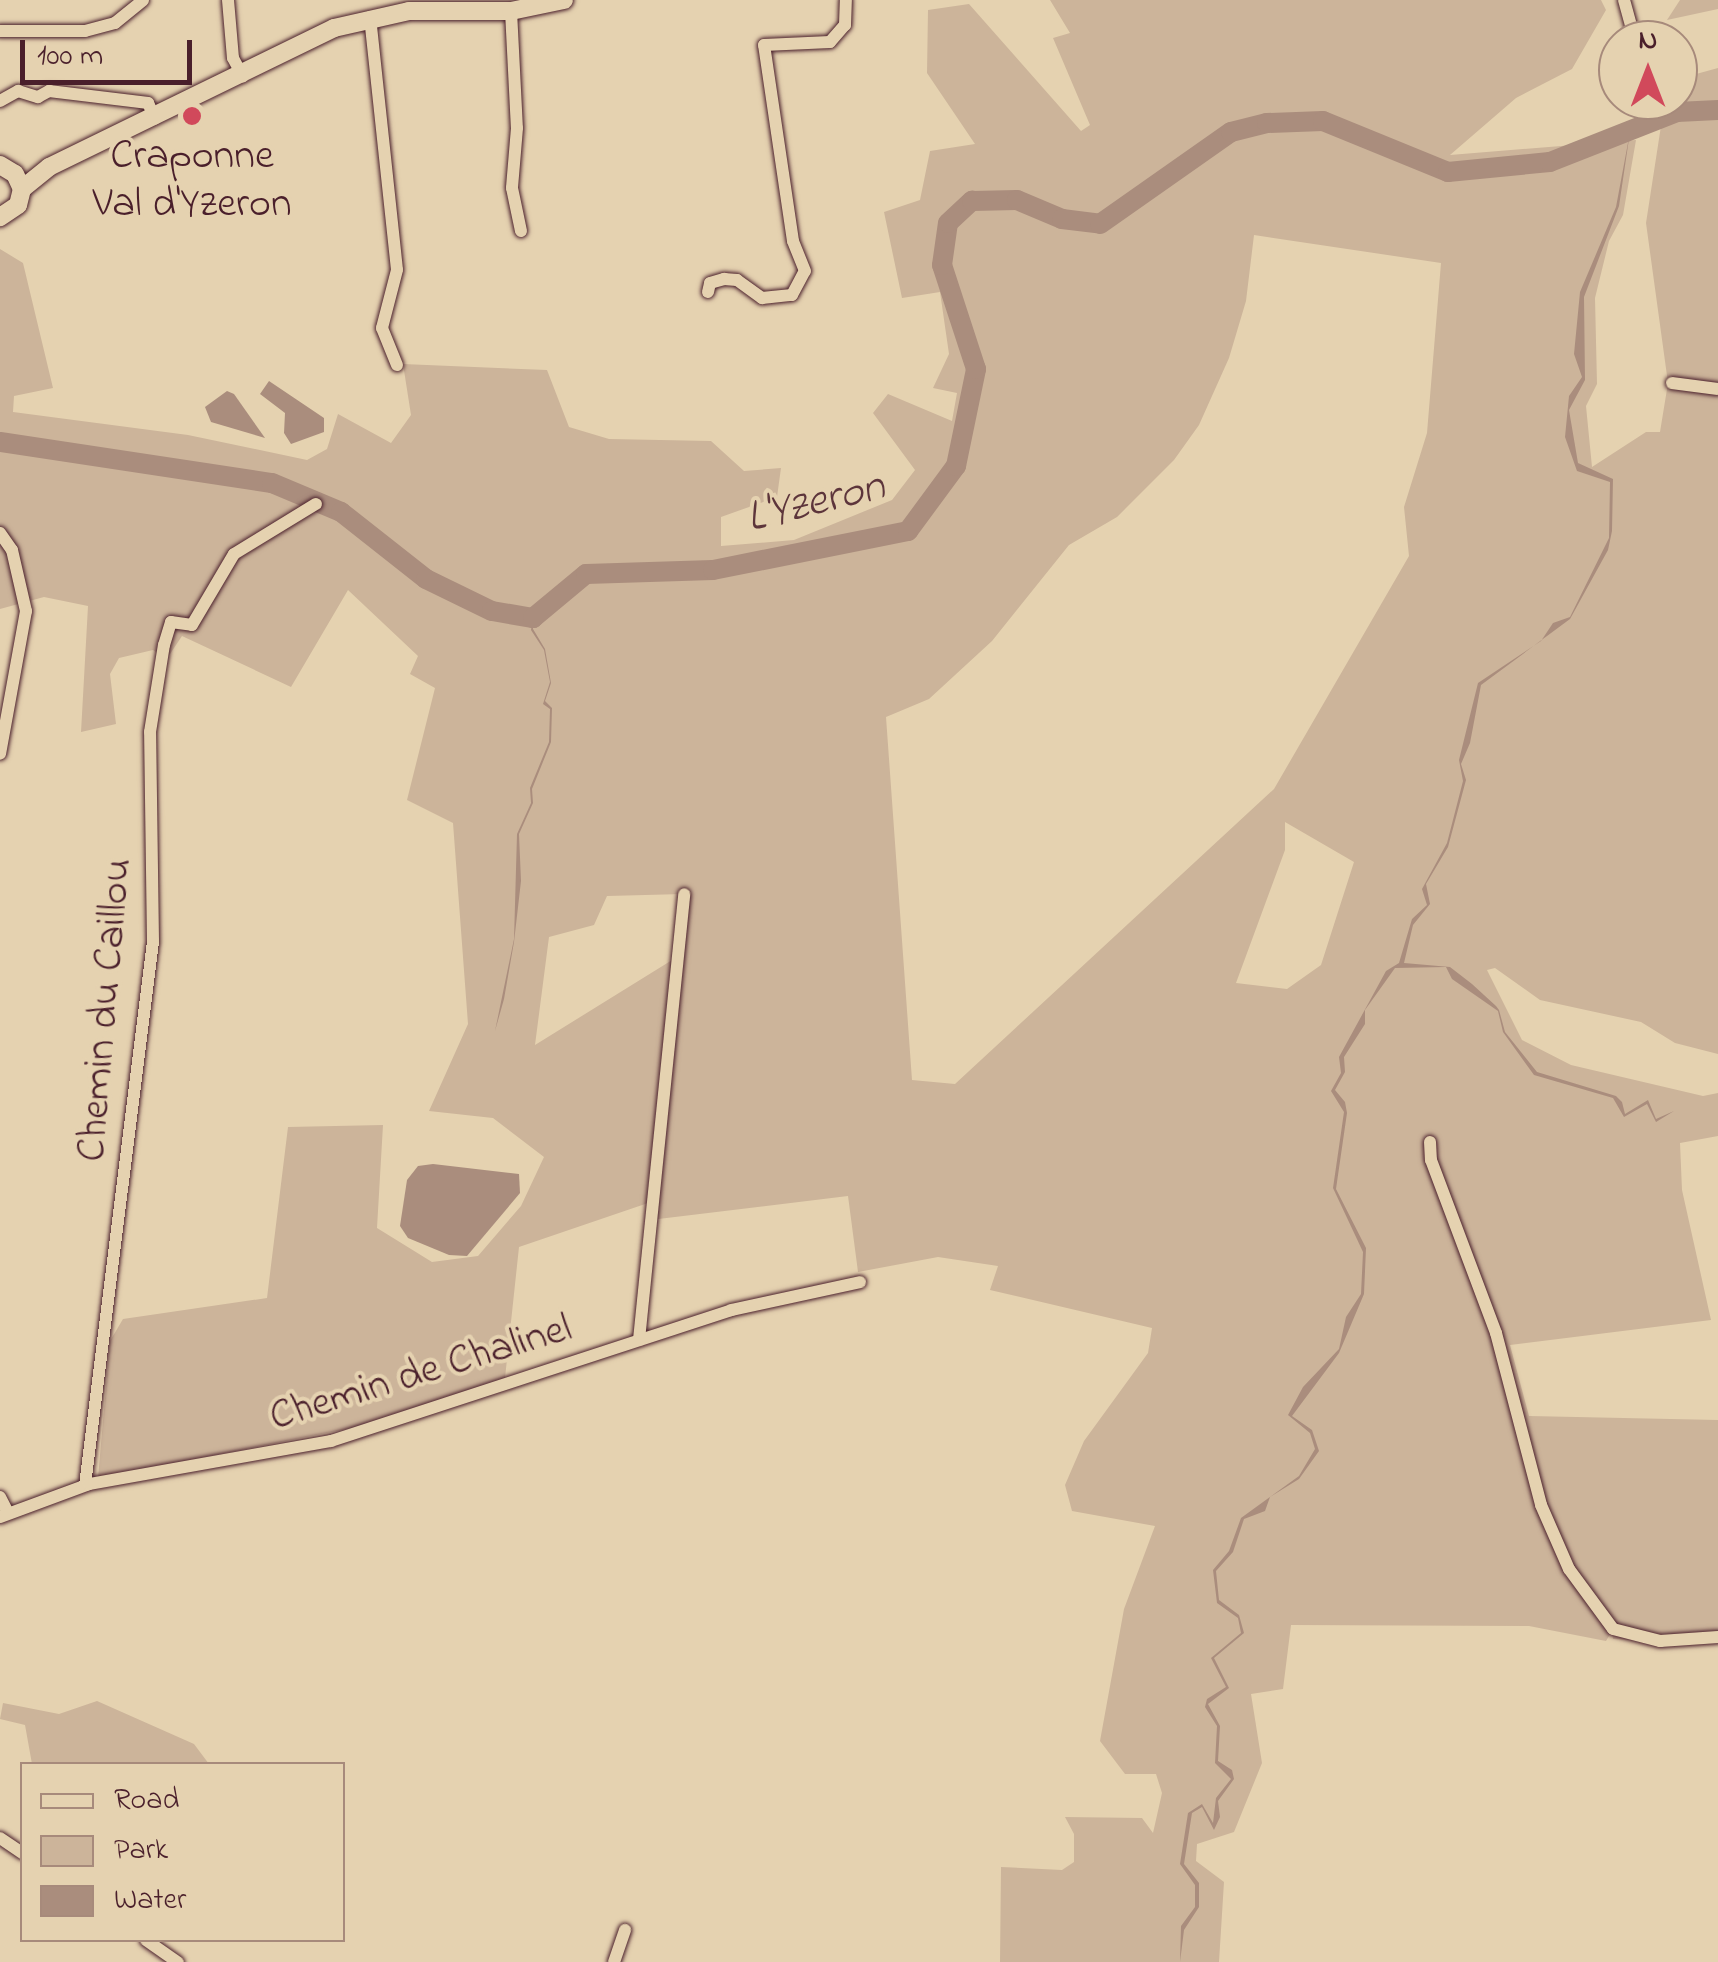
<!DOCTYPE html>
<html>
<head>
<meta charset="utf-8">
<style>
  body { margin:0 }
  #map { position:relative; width:1718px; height:1962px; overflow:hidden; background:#e5d2b0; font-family:"Indie Flower",sans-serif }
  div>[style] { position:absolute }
  .green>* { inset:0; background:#ccb49a }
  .water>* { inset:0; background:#aa8d7d }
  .river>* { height:20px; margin:-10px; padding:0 10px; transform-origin:10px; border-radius:10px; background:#aa8d7d }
  .roads { filter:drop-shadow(0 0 2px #4a1f2b) drop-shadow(0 0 2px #4a1f2b) }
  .street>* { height:12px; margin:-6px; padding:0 6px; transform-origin:6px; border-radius:6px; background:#e5d2b0 }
  .secondary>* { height:18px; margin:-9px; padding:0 9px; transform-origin:9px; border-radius:9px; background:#e5d2b0 }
  .dots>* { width:28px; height:28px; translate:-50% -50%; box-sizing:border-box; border:5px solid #e5d2b0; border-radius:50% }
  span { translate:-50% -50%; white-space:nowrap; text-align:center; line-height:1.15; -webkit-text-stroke:8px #e5d2b0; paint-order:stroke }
  .poi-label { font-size:42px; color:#4a1f2b }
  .street-label { font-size:42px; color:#4a1f2b }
  .water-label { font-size:45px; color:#5d353b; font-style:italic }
  .legend { position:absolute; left:20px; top:1762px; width:325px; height:180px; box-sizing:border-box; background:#e5d2b0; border:2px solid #a78a7b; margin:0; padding:12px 18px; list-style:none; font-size:30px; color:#4a1f2b }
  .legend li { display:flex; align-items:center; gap:20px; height:50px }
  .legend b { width:50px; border:2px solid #a78a7b }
  .north { position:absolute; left:1598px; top:20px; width:100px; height:100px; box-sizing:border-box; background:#e5d2b0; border:2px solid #a78a7b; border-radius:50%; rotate:0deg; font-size:28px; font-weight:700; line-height:40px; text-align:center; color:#4a1f2b }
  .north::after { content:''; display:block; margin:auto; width:35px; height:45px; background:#d1495b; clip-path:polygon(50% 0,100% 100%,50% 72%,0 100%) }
  .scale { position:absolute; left:20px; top:40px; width:172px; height:45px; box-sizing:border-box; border:5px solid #4a1f2b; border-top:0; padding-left:12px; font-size:30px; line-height:35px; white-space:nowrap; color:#4a1f2b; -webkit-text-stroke:8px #e5d2b0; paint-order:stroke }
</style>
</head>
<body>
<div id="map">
  <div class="green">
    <i style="clip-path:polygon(evenodd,1050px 0,1601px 0,1606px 10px,1572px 69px,1516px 98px,1450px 155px,1636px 140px,1623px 215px,1609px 241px,1595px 298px,1597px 384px,1586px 406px,1592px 467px,1646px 432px,1660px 432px,1668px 383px,1646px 223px,1665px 100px,1678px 100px,1678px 79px,1718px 68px,1718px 1054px,1675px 1043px,1641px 1022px,1540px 1000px,1495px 968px,1487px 970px,1522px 1040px,1571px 1065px,1703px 1096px,1718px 1093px,1718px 1136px,1680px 1143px,1682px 1190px,1711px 1320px,1510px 1345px,1529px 1416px,1718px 1420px,1718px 1643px,1613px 1639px,1612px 1631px,1606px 1641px,1529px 1626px,1291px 1625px,1283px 1689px,1251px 1694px,1262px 1763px,1234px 1832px,1197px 1844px,1196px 1861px,1224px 1882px,1219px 1962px,1000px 1962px,1001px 1867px,1062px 1870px,1074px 1862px,1074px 1834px,1065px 1817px,1142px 1818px,1153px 1833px,1162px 1793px,1156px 1774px,1125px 1774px,1100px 1741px,1124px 1609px,1155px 1526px,1072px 1511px,1065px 1485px,1084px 1441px,1148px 1353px,1152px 1328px,990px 1290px,998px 1266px,938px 1257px,858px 1272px,848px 1196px,650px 1220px,651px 1202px,519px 1247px,505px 1378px,362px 1426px,98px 1478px,110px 1341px,123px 1319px,267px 1298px,288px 1127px,383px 1125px,377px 1228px,432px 1262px,478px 1256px,521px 1206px,544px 1157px,493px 1118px,429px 1111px,468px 1024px,453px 823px,407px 800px,435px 688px,410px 674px,418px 656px,348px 590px,291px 687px,182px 636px,166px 660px,153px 650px,119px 658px,110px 674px,116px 724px,81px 732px,88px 606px,44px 597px,0 609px,0 249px,23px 263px,53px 388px,14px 396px,13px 412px,188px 435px,307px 460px,327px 449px,338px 414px,391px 443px,411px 415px,403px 364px,547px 370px,569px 427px,609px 439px,711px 441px,744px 471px,781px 468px,777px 497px,721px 517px,721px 546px,794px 540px,892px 500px,915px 470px,873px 413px,888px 394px,952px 421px,957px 393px,933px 388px,949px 354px,940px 292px,902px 298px,884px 212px,920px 200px,930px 151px,975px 144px,927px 73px,928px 10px,969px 4px,1081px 131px,1090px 125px,1053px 38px,1070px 33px,1050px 0,1254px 235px,1441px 263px,1427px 433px,1404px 507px,1409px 556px,1274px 789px,955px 1084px,912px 1080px,886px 717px,929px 699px,992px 641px,1069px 545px,1117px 517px,1174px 460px,1199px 425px,1229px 358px,1246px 301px,1254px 235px,1050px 0,1285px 822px,1354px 862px,1321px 965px,1287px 989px,1236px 983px,1285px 850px,1285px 822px,1050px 0,683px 894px,677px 957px,535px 1045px,549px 937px,594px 925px,607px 896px,683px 894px)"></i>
    <i style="clip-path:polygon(1680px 0,1718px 0,1718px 9px,1667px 20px)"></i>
    <i style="clip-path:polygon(97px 1701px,194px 1744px,209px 1764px,32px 1764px,25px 1725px,0 1719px,3px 1703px,59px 1714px)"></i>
  </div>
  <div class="water">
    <i style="clip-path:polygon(1630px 132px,1619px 206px,1584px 297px,1585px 380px,1569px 410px,1578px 463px,1613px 479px,1612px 531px,1608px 550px,1570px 619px,1481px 685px,1470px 743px,1461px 764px,1466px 780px,1448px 847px,1426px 884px,1430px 904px,1413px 925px,1404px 963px,1450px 967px,1472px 984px,1496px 1006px,1499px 1010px,1505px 1032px,1537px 1072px,1616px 1096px,1622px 1102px,1625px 1114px,1648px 1100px,1656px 1119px,1674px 1111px,1656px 1122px,1647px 1104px,1624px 1117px,1613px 1098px,1534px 1075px,1503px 1032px,1498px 1011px,1452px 979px,1446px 967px,1395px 968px,1365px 1010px,1365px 1024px,1344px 1057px,1345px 1072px,1335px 1090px,1345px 1102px,1347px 1113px,1336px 1189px,1366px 1248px,1364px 1294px,1339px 1353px,1292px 1416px,1312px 1430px,1319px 1451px,1299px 1479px,1270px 1497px,1265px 1511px,1244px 1519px,1233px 1552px,1216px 1571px,1219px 1600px,1239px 1615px,1244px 1633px,1214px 1658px,1229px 1688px,1208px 1704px,1220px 1726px,1218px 1761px,1232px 1770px,1234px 1779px,1218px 1801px,1220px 1817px,1214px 1830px,1202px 1807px,1192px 1813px,1184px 1864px,1199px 1883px,1199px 1907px,1184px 1930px,1180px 1962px,1181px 1926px,1195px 1907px,1195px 1885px,1180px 1864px,1188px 1813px,1202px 1804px,1213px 1823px,1216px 1798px,1231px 1779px,1215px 1763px,1217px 1726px,1205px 1707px,1207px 1699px,1226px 1687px,1211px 1658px,1241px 1633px,1238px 1618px,1217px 1603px,1213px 1570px,1229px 1551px,1241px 1518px,1299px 1476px,1315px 1449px,1310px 1433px,1288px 1415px,1303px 1387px,1339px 1349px,1346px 1317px,1361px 1294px,1363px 1252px,1333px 1188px,1344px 1112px,1331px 1091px,1341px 1073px,1339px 1057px,1386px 971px,1399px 963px,1412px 919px,1427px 905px,1422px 889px,1447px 843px,1463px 781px,1459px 760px,1478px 683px,1541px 641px,1553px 623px,1570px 617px,1609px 538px,1610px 482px,1577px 471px,1565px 437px,1569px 396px,1582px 377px,1574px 354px,1580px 292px,1616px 207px)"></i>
    <i style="clip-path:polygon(269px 381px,324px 418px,324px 432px,291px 444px,284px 433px,285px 413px,260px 394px)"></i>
    <i style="clip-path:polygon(227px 391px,234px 394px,265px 438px,211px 422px,205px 407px)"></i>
    <i style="clip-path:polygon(533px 616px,533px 629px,545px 649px,551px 683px,545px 701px,552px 708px,551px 742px,532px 789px,533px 803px,519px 834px,521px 881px,514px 942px,504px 999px,495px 1031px,514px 939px,517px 834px,531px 803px,530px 788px,549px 742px,550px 709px,543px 704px,550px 682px,544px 650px,531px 630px)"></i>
    <i style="clip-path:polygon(433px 1164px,519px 1174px,520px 1193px,467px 1256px,449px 1255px,408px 1238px,400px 1226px,407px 1180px,418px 1166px)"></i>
  </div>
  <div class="river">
    <i style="left:0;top:442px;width:275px;rotate:8.6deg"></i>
    <i style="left:272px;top:483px;width:75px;rotate:22.8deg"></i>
    <i style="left:341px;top:512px;width:108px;rotate:38.2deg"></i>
    <i style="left:426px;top:579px;width:73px;rotate:25.9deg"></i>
    <i style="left:492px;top:611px;width:42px;rotate:9.7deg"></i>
    <i style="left:533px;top:618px;width:69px;rotate:-39.7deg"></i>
    <i style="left:586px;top:574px;width:127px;rotate:-1.8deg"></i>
    <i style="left:713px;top:570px;width:199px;rotate:-11.3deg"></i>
    <i style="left:908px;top:531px;width:81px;rotate:-53.6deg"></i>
    <i style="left:956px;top:466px;width:99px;rotate:-78.3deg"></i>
    <i style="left:976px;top:369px;width:109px;rotate:-108.1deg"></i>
    <i style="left:942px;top:265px;width:42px;rotate:-81.9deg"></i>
    <i style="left:948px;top:223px;width:33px;rotate:-43deg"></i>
    <i style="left:972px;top:201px;width:45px;rotate:-1.3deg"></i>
    <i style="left:1017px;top:200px;width:49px;rotate:22.9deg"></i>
    <i style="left:1062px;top:219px;width:38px;rotate:7deg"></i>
    <i style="left:1100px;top:224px;width:160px;rotate:-35.1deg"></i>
    <i style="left:1231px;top:132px;width:37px;rotate:-14deg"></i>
    <i style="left:1267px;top:123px;width:56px;rotate:-2deg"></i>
    <i style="left:1323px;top:121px;width:135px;rotate:22.2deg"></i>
    <i style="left:1448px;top:172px;width:102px;rotate:-5.6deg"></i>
    <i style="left:1550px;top:162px;width:136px;rotate:-21.5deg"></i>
    <i style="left:1677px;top:112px;width:41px;rotate:-2.8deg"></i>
  </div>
  <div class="roads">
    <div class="street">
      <i style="left:228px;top:0;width:58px;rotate:85.1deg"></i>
      <i style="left:233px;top:58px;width:21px;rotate:62deg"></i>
      <i style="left:1624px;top:0;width:41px;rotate:74.6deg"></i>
      <i style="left:511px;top:11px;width:117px;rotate:87.1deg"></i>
      <i style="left:517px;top:128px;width:60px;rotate:94.8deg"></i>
      <i style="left:512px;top:188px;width:44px;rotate:78.2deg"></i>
      <i style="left:370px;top:17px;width:254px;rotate:83.9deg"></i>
      <i style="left:397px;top:270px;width:60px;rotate:104.5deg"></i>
      <i style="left:382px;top:328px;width:40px;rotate:68deg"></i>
      <i style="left:0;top:31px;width:85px"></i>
      <i style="left:85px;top:31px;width:31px;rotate:-15deg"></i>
      <i style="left:115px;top:23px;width:36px;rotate:-39deg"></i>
      <i style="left:0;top:101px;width:21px;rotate:-29deg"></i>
      <i style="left:18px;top:91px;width:21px;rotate:17deg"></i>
      <i style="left:38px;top:97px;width:13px;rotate:-29deg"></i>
      <i style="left:49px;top:91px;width:100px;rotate:6.9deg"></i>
      <i style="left:148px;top:103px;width:17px;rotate:66deg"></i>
      <i style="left:708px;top:292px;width:9px;rotate:-77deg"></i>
      <i style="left:710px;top:283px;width:15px;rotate:-16deg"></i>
      <i style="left:724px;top:279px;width:13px;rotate:4deg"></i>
      <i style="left:737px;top:280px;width:31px;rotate:36deg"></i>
      <i style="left:762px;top:298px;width:30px;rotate:-6deg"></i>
      <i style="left:792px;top:295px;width:27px;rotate:-62deg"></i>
      <i style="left:805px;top:271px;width:32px;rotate:-112deg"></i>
      <i style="left:793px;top:241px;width:198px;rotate:-98.4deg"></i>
      <i style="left:764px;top:45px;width:66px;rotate:-2.6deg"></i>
      <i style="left:830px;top:42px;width:23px;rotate:-49deg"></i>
      <i style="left:845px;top:25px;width:25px;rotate:-88deg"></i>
      <i style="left:1672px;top:383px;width:46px;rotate:7.4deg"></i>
      <i style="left:0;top:533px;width:21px;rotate:55deg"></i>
      <i style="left:12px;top:550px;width:63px;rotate:77.1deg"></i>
      <i style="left:26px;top:611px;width:145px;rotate:100.3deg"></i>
      <i style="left:1430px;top:1142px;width:18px;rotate:87deg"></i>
      <i style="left:1431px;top:1160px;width:185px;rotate:69.4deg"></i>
      <i style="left:1496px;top:1333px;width:178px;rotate:75.3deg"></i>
      <i style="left:1541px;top:1505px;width:70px;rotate:66.4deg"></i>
      <i style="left:1569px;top:1569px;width:74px;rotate:53.7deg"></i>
      <i style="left:1613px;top:1629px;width:49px;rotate:14.3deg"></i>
      <i style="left:1660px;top:1641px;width:58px;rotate:-3.9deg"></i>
      <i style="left:639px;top:1340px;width:448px;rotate:-84.2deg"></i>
      <i style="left:85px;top:1485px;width:548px;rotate:-82.87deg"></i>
      <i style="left:153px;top:941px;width:209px;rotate:-90.8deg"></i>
      <i style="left:150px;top:732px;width:88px;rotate:-80.9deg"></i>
      <i style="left:164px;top:645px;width:24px;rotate:-73deg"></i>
      <i style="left:171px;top:622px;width:21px;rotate:8deg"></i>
      <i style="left:192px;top:625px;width:82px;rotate:-59.4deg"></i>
      <i style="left:234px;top:554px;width:96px;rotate:-31.4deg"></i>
      <i style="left:0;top:1497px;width:18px;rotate:63deg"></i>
      <i style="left:0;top:1517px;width:95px;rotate:-20.3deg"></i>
      <i style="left:89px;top:1484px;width:246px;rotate:-10.1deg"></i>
      <i style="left:331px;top:1441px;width:421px;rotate:-18.1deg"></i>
      <i style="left:731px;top:1310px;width:132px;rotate:-12.2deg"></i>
      <i style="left:0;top:1838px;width:27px;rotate:34deg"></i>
      <i style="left:146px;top:1940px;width:39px;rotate:35deg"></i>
      <i style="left:614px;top:1962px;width:34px;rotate:-71deg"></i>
    </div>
    <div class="secondary">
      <i style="left:0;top:165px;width:17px;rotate:31deg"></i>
      <i style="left:15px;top:174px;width:17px;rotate:65deg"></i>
      <i style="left:22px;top:189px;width:16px;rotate:104deg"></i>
      <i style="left:18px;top:205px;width:22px;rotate:146deg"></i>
      <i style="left:22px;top:189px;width:35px;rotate:-39deg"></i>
      <i style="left:49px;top:167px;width:317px;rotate:-26deg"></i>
      <i style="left:334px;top:28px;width:77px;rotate:-12.8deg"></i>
      <i style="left:409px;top:11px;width:102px"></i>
      <i style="left:511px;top:11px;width:54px;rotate:-11.7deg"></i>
    </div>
  </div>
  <div class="dots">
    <i style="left:192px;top:116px;background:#d1495b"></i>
  </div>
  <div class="poi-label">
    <span style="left:192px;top:181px">Craponne<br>Val d'Yzeron</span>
  </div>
  <div class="street-label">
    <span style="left:106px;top:1010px;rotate:-85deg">Chemin du Caillou</span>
    <span style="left:421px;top:1374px;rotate:-17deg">Chemin de Chalinel</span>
  </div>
  <div class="water-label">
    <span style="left:816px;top:504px;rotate:-14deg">L'Yzeron</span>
  </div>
  <ul class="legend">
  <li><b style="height:12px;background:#e5d2b0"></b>Road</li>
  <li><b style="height:28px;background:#ccb49a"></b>Park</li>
  <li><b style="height:28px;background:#aa8d7d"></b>Water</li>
  </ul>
  <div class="north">N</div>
  <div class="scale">100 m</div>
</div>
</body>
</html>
